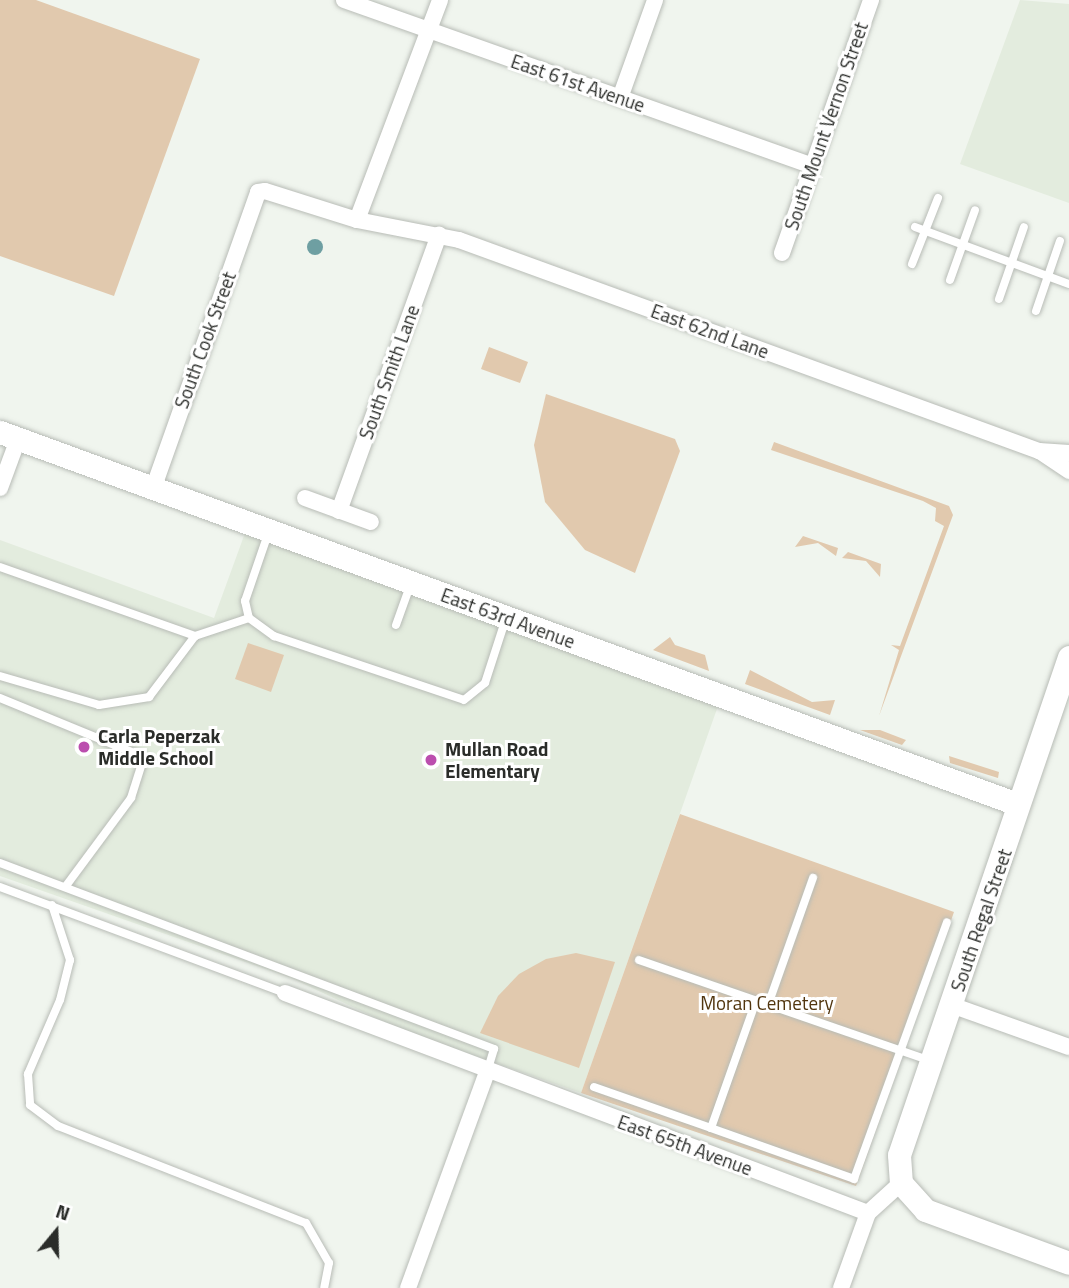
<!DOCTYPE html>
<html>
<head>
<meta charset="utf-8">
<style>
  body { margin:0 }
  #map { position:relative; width:1069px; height:1288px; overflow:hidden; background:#f0f5ee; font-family:"Titillium Web",sans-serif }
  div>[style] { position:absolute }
  .built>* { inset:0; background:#e3ecde }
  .green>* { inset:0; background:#e1c9ae }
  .water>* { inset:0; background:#6e9fa2 }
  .round { border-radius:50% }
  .roads { filter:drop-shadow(0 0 2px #b8bcb6) drop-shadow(0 0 2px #b8bcb6) }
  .lane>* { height:8px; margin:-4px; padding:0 4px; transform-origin:4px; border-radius:4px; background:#fff }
  .street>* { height:16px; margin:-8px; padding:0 8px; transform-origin:8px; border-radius:8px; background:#fff }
  .secondary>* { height:23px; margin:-11.5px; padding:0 11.5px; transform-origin:11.5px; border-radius:11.5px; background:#fff }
  .dots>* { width:19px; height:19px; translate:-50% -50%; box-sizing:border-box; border:4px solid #fff; border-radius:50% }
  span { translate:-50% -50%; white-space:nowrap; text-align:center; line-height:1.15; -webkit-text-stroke:6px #fff; paint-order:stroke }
  .street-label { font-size:19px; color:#2a2c29 }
  .poi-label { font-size:19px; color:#2a2c29; font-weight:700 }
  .left { translate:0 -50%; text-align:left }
  .park-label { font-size:19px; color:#51350e }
  .north { position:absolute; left:21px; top:1197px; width:70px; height:70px; -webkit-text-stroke:5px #fff; paint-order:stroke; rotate:19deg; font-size:19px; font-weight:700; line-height:28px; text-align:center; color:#2a2c29 }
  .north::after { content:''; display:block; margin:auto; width:24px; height:32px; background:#2a2c29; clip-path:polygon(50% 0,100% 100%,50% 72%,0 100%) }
</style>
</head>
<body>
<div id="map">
  <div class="built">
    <i style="clip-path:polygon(1020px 0,1069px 4px,1069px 203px,960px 164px)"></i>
    <i style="clip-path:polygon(245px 533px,718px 706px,581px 1093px,402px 1030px,291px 978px,0 876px,0 540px,214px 618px)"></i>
  </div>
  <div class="green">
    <i style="clip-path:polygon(0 0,36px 0,200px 59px,114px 296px,0 256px)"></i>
    <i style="clip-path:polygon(489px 347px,528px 362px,520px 383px,481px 369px)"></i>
    <i style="clip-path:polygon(546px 394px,675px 439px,680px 451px,635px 573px,585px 550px,545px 502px,534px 445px)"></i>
    <i style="clip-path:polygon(774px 442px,949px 506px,953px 515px,879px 716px,899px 650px,891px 645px,900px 646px,944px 526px,935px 521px,936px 508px,923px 501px,771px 450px)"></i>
    <i style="clip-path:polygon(803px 536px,838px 548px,836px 556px,818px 543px,795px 547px)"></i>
    <i style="clip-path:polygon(848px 552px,881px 564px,880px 577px,866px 561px,842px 558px)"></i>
    <i style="clip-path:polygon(670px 637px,675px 645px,705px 655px,709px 671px,653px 650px)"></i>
    <i style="clip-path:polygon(248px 643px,284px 655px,271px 692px,235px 679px)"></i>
    <i style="clip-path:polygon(750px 670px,812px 702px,835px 700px,830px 715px,745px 684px)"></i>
    <i style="clip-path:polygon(860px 730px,880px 730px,906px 740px,902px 745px)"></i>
    <i style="clip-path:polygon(949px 756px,999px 772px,998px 778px,950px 763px)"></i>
    <i style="clip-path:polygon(680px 814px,954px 912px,856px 1186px,581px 1093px)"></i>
    <i style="clip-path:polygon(576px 953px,615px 962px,579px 1068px,480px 1033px,498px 996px,519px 974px,546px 959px)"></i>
  </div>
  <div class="water">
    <i class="round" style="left:307px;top:239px;width:16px;height:16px"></i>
  </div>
  <div class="roads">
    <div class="lane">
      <i style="left:915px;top:227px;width:164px;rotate:20.3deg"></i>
      <i style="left:912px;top:264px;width:71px;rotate:-68.5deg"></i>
      <i style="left:950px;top:280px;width:74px;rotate:-70.3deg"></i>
      <i style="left:999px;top:299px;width:76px;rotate:-70.9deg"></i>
      <i style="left:1036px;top:311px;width:74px;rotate:-71.1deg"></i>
      <i style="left:269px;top:531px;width:74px;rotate:108.9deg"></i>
      <i style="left:245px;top:601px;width:17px;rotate:77deg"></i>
      <i style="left:249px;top:618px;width:31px;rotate:36deg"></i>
      <i style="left:274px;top:636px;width:200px;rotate:18.6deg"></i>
      <i style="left:464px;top:700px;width:27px;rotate:-39deg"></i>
      <i style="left:485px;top:683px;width:65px;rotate:-72.1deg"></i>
      <i style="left:0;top:567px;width:207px;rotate:19.5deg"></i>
      <i style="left:195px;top:636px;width:57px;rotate:-18.4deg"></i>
      <i style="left:396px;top:625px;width:41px;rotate:-70.3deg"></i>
      <i style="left:0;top:676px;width:103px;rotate:16.3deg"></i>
      <i style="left:99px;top:705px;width:51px;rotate:-9.1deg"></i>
      <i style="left:149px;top:697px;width:76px;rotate:-53deg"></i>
      <i style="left:0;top:698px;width:156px;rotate:22.3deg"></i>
      <i style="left:144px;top:757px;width:43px;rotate:107.6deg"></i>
      <i style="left:131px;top:798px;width:109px;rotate:126.5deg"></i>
      <i style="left:0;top:863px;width:528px;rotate:20.63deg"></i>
      <i style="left:494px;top:1049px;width:21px;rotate:107deg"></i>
      <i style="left:0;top:887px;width:304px;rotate:20.4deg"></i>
      <i style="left:52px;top:905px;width:58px;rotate:71.9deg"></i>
      <i style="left:70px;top:960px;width:41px;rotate:104deg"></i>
      <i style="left:60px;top:1000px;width:81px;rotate:113.4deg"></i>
      <i style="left:28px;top:1074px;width:31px;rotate:86deg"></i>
      <i style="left:30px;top:1105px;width:35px;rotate:37deg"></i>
      <i style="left:58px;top:1126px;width:266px;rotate:21.4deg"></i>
      <i style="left:306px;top:1223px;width:46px;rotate:60.1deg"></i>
      <i style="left:329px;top:1263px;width:25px;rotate:101deg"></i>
      <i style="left:639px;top:960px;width:308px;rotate:19.1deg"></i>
      <i style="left:768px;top:1005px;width:135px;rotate:-70.5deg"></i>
      <i style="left:594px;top:1087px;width:124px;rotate:19.3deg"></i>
      <i style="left:711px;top:1128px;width:135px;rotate:-70.5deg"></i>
      <i style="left:711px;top:1128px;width:152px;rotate:19.6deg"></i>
      <i style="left:854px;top:1179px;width:273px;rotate:-70.1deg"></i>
    </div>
    <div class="street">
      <i style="left:344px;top:0;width:497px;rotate:19.5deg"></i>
      <i style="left:620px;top:98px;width:104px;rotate:-70.3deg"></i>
      <i style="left:357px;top:220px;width:235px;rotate:-69.3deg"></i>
      <i style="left:782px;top:253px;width:268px;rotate:-70.6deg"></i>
      <i style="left:1041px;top:452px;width:34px;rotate:34deg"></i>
      <i style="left:0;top:488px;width:52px;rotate:-69.8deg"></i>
      <i style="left:153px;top:489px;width:315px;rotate:-70.5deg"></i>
      <i style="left:258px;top:192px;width:7px;rotate:-8deg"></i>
      <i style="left:265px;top:191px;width:96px;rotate:17.5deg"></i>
      <i style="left:357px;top:220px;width:104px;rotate:11.1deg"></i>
      <i style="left:459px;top:240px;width:617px;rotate:19.99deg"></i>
      <i style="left:1039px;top:451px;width:30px;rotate:4deg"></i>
      <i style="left:305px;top:498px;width:70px;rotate:20deg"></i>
      <i style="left:339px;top:511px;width:294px;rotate:-70.1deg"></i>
      <i style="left:285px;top:993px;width:623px;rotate:20.67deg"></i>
      <i style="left:868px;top:1213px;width:45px;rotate:-42.3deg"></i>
      <i style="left:951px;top:1005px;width:125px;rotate:19.6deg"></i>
      <i style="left:408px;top:1288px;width:230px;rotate:-69.9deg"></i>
      <i style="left:841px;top:1288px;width:80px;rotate:-70.2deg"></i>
    </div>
    <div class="secondary">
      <i style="left:0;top:432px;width:1083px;rotate:20.09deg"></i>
      <i style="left:1069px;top:657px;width:526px;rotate:108.85deg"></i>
      <i style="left:899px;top:1155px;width:28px;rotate:86deg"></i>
      <i style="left:901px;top:1183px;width:36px;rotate:48deg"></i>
      <i style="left:925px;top:1210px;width:153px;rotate:20.2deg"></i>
    </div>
  </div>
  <div class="dots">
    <i style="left:84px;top:747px;background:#bb4eae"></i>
    <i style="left:431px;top:760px;background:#bb4eae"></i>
  </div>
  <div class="street-label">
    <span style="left:578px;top:83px;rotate:19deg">East 61st Avenue</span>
    <span style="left:826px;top:126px;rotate:-71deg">South Mount Vernon Street</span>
    <span style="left:710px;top:331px;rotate:20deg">East 62nd Lane</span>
    <span style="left:205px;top:340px;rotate:-70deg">South Cook Street</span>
    <span style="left:389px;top:372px;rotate:-70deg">South Smith Lane</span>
    <span style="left:508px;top:618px;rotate:20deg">East 63rd Avenue</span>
    <span style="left:981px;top:920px;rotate:-71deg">South Regal Street</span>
    <span style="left:685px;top:1145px;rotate:20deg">East 65th Avenue</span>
  </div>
  <div class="poi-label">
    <span class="left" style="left:98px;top:747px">Carla Peperzak<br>Middle School</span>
    <span class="left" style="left:445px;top:760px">Mullan Road<br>Elementary</span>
  </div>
  <div class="park-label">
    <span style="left:767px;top:1003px">Moran Cemetery</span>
  </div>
  <div class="north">N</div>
</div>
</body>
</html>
